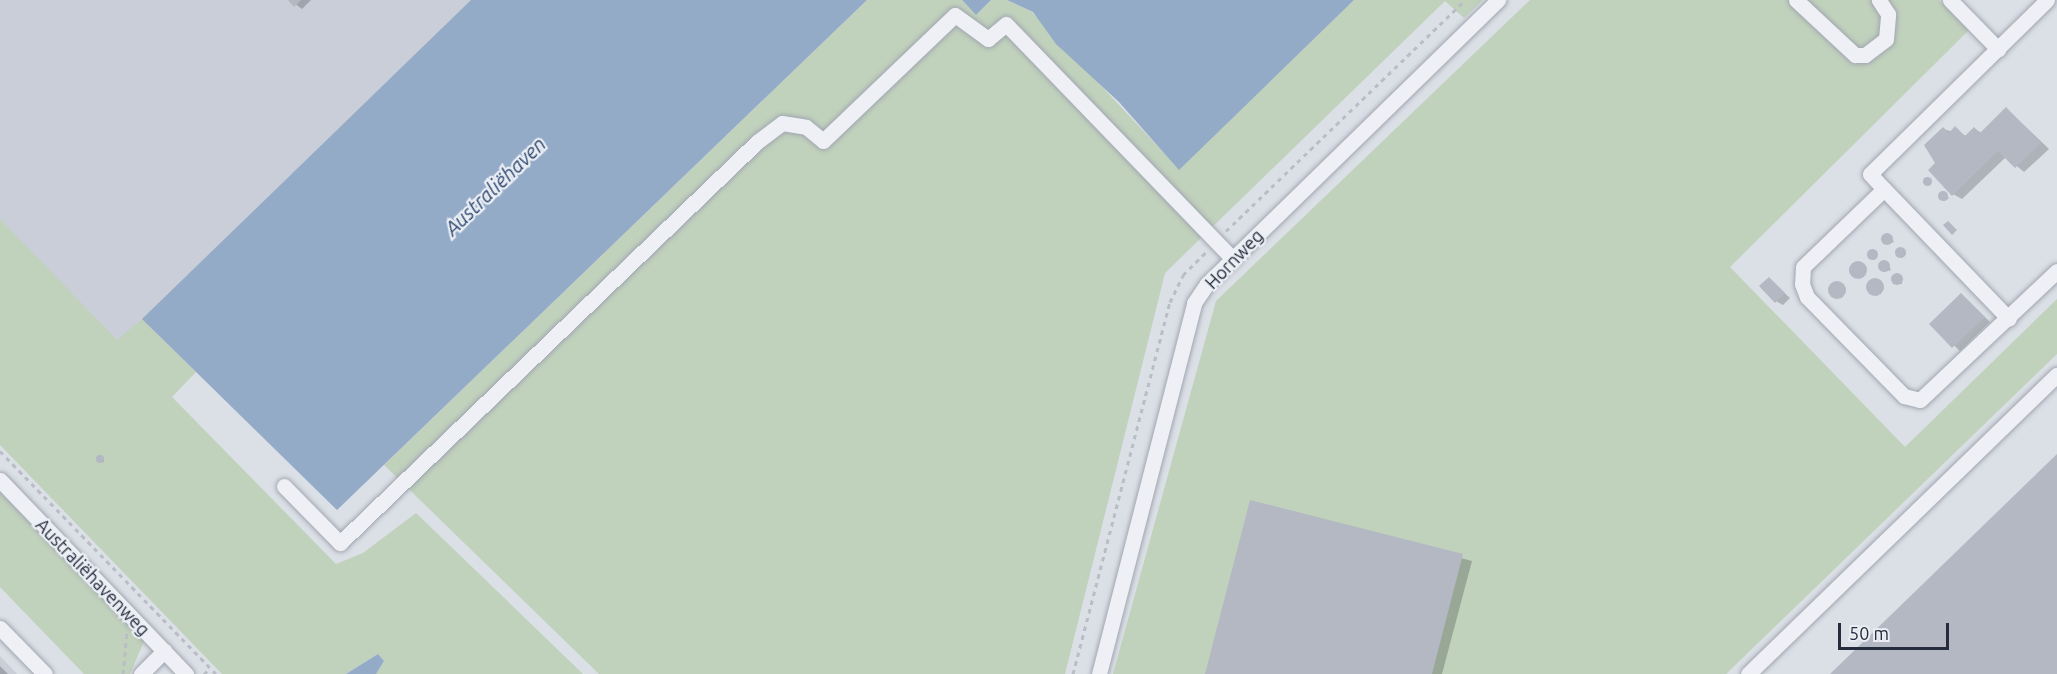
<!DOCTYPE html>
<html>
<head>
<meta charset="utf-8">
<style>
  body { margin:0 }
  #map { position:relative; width:2057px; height:674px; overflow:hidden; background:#dbdfe6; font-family:Ubuntu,sans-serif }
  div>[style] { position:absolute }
  .built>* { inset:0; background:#c9ced8 }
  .green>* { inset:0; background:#c0d1bc }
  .water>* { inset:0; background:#94abc8 }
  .shadow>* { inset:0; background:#0003 }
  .building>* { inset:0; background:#b3b8c3 }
  .round { border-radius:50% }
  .path>* { height:3px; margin-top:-1.5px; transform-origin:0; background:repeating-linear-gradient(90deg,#babdc5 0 4.5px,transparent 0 9px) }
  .roads { filter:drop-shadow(0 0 2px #a1a6b0) drop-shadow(0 0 2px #a1a6b0) }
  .minor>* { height:15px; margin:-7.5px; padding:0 7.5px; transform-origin:7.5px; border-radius:7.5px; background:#eef0f5 }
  span { translate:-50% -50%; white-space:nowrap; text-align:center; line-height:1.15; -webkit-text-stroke:4.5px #ebeef4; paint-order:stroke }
  .street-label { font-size:18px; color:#252c3d }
  .water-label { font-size:20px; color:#2e4972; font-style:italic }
  .scale { position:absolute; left:1838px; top:623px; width:111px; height:27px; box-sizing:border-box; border:3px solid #252c3d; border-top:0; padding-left:8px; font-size:18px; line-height:21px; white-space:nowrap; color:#252c3d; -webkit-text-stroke:4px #ebeef4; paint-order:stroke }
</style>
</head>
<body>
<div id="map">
  <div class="built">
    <i style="clip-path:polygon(0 0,506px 0,119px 371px,0 274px)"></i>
    <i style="clip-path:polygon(0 656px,17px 674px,0 674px)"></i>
  </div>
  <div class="green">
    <i style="clip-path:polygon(867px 0,962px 0,976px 15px,991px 0,1007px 0,1032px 12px,1179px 169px,1354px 0,1483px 0,1464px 18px,1445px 1px,1165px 273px,1065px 674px,599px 674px,384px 465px)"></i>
    <i style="clip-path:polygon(1530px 0,1939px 0,1970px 29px,1730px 267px,1905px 447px,2057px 299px,2057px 354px,1726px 674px,1113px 674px,1216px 301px)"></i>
    <i style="clip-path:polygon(0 219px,117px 340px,142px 319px,196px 372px,172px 397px,336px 564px,363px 553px,416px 513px,583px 674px,376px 674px,384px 661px,378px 654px,346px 674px,222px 674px,0 445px)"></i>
    <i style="clip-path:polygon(0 492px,144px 641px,130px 674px,84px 674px,0 587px)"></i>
  </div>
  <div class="water">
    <i style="clip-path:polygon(471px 0,867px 0,337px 510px,142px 319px)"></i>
    <i style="clip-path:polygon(962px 0,991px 0,976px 15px)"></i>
    <i style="clip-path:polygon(1007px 0,1354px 0,1179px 170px,1119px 102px,1056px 44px,1033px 12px)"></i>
    <i style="clip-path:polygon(378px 654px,384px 661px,376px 674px,346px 674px)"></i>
  </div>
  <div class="shadow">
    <i style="clip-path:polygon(290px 0,311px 0,302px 9px)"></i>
    <i style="clip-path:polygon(2007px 109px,2049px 149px,2024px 172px,2006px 157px,1962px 199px,1953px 194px,1937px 164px,1943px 129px,1967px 136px,1974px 129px,1982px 133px)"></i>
    <i style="clip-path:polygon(1944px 193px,1949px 198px,1945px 201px,1940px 196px)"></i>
    <i style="clip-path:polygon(1890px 235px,1894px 242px,1888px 244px,1884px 237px)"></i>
    <i style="clip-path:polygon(1898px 248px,1906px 252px,1903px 257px,1896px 253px)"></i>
    <i style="clip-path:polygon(1869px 252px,1876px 252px,1877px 258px,1870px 257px)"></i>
    <i style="clip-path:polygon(1887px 262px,1891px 270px,1884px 272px,1881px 264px)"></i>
    <i style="clip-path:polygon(1862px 264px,1866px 275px,1856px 277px,1853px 266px)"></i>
    <i style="clip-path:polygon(1893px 277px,1902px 277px,1902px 284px,1894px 283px)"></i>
    <i style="clip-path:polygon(1769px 279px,1790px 298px,1783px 305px,1776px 301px)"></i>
    <i style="clip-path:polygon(1877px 281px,1884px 289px,1877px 296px,1869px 286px)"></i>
    <i style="clip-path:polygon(1834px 284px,1846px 289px,1842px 298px,1831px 292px)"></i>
    <i style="clip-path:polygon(1962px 295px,1990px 322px,1960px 351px,1931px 324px)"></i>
    <i style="clip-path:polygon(99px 457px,104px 459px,104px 462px,98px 460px)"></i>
    <i style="clip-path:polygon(1251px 502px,1472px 561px,1442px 674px,1207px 674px)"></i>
    <i style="clip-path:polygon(0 666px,8px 674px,0 674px)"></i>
  </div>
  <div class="building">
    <i style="clip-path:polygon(288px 0,301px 0,294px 7px)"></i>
    <i style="clip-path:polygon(2006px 107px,2041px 143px,2015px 168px,1998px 151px,1952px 196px,1928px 170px,1935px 163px,1924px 145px,1943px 127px,1949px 133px,1955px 126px,1965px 136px,1974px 127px,1980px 133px)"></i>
    <i class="round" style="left:1922.5px;top:176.5px;width:9px;height:9px"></i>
    <i class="round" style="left:1938px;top:191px;width:10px;height:10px"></i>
    <i style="clip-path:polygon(1948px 221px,1957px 230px,1952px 235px,1943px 225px)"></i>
    <i class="round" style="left:1881px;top:233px;width:12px;height:12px"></i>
    <i class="round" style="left:1894.5px;top:246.5px;width:11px;height:11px"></i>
    <i class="round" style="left:1866.5px;top:248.5px;width:11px;height:11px"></i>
    <i class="round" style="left:1878px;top:260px;width:12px;height:12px"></i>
    <i class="round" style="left:1849px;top:261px;width:18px;height:18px"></i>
    <i class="round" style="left:1891px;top:273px;width:12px;height:12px"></i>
    <i style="clip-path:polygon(1769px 277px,1785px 293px,1775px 303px,1759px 286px)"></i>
    <i class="round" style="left:1866px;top:278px;width:18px;height:18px"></i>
    <i class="round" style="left:1828px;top:281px;width:18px;height:18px"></i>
    <i style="clip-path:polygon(1961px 293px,1985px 317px,1952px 348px,1929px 324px)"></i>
    <i style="clip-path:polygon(2057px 454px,2057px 674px,1830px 674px)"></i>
    <i class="round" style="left:96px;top:455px;width:8px;height:8px"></i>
    <i style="clip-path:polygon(1250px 500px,1463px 554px,1432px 674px,1205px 674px)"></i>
  </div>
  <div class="path">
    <i style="left:1226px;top:231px;width:332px;rotate:-44deg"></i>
    <i style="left:0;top:451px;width:310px;rotate:45.9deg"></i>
    <i style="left:123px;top:674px;width:43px;rotate:-84.7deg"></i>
    <i style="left:204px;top:674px;width:8px;rotate:-45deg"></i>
    <i style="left:1073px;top:674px;width:384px;rotate:-75.4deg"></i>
    <i style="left:1170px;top:302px;width:30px;rotate:-64deg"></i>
    <i style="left:1183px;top:275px;width:34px;rotate:-45deg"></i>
  </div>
  <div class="roads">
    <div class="minor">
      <i style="left:1796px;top:0;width:81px;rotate:43deg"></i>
      <i style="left:1855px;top:55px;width:10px"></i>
      <i style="left:1865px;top:55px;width:26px;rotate:-37deg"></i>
      <i style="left:1886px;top:39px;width:25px;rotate:-85deg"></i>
      <i style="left:1888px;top:14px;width:17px;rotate:-123deg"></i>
      <i style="left:1950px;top:0;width:69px;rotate:45.6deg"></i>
      <i style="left:2047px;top:0;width:248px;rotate:135.5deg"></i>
      <i style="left:1870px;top:174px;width:21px;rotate:47deg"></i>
      <i style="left:1884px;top:189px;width:112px;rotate:136.1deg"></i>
      <i style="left:1803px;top:267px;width:17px;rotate:93deg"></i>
      <i style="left:1802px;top:284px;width:14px;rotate:69deg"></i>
      <i style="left:1807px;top:297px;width:139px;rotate:45.6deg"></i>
      <i style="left:1904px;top:396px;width:16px;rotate:14deg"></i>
      <i style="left:1920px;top:400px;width:188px;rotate:-43.3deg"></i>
      <i style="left:1884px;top:189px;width:180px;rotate:46.1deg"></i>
      <i style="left:0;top:480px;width:269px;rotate:46.2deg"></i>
      <i style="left:284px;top:486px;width:80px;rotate:45.5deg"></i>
      <i style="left:340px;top:543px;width:579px;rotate:-43.88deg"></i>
      <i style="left:757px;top:142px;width:31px;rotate:-37deg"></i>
      <i style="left:782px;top:123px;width:24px;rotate:9deg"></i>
      <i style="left:806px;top:127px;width:22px;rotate:39deg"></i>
      <i style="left:823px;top:141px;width:182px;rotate:-43.7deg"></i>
      <i style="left:955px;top:15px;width:41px;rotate:36deg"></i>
      <i style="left:988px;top:39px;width:23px;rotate:-40deg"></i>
      <i style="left:1006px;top:24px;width:327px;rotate:46deg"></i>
      <i style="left:0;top:628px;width:64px;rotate:45.6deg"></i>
      <i style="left:141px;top:674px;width:33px;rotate:-45deg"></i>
      <i style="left:1099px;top:674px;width:383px;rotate:-75.6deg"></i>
      <i style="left:1194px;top:303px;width:23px;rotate:-56deg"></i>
      <i style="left:1207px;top:284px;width:407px;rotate:-44.3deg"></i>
      <i style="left:1748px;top:674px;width:430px;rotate:-44.1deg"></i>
    </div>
  </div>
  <div class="street-label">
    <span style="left:1234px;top:259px;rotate:-46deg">Hornweg</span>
    <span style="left:93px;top:577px;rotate:46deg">Australiëhavenweg</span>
  </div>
  <div class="water-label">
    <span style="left:495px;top:186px;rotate:-44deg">Australiëhaven</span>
  </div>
  <div class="scale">50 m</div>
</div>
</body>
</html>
